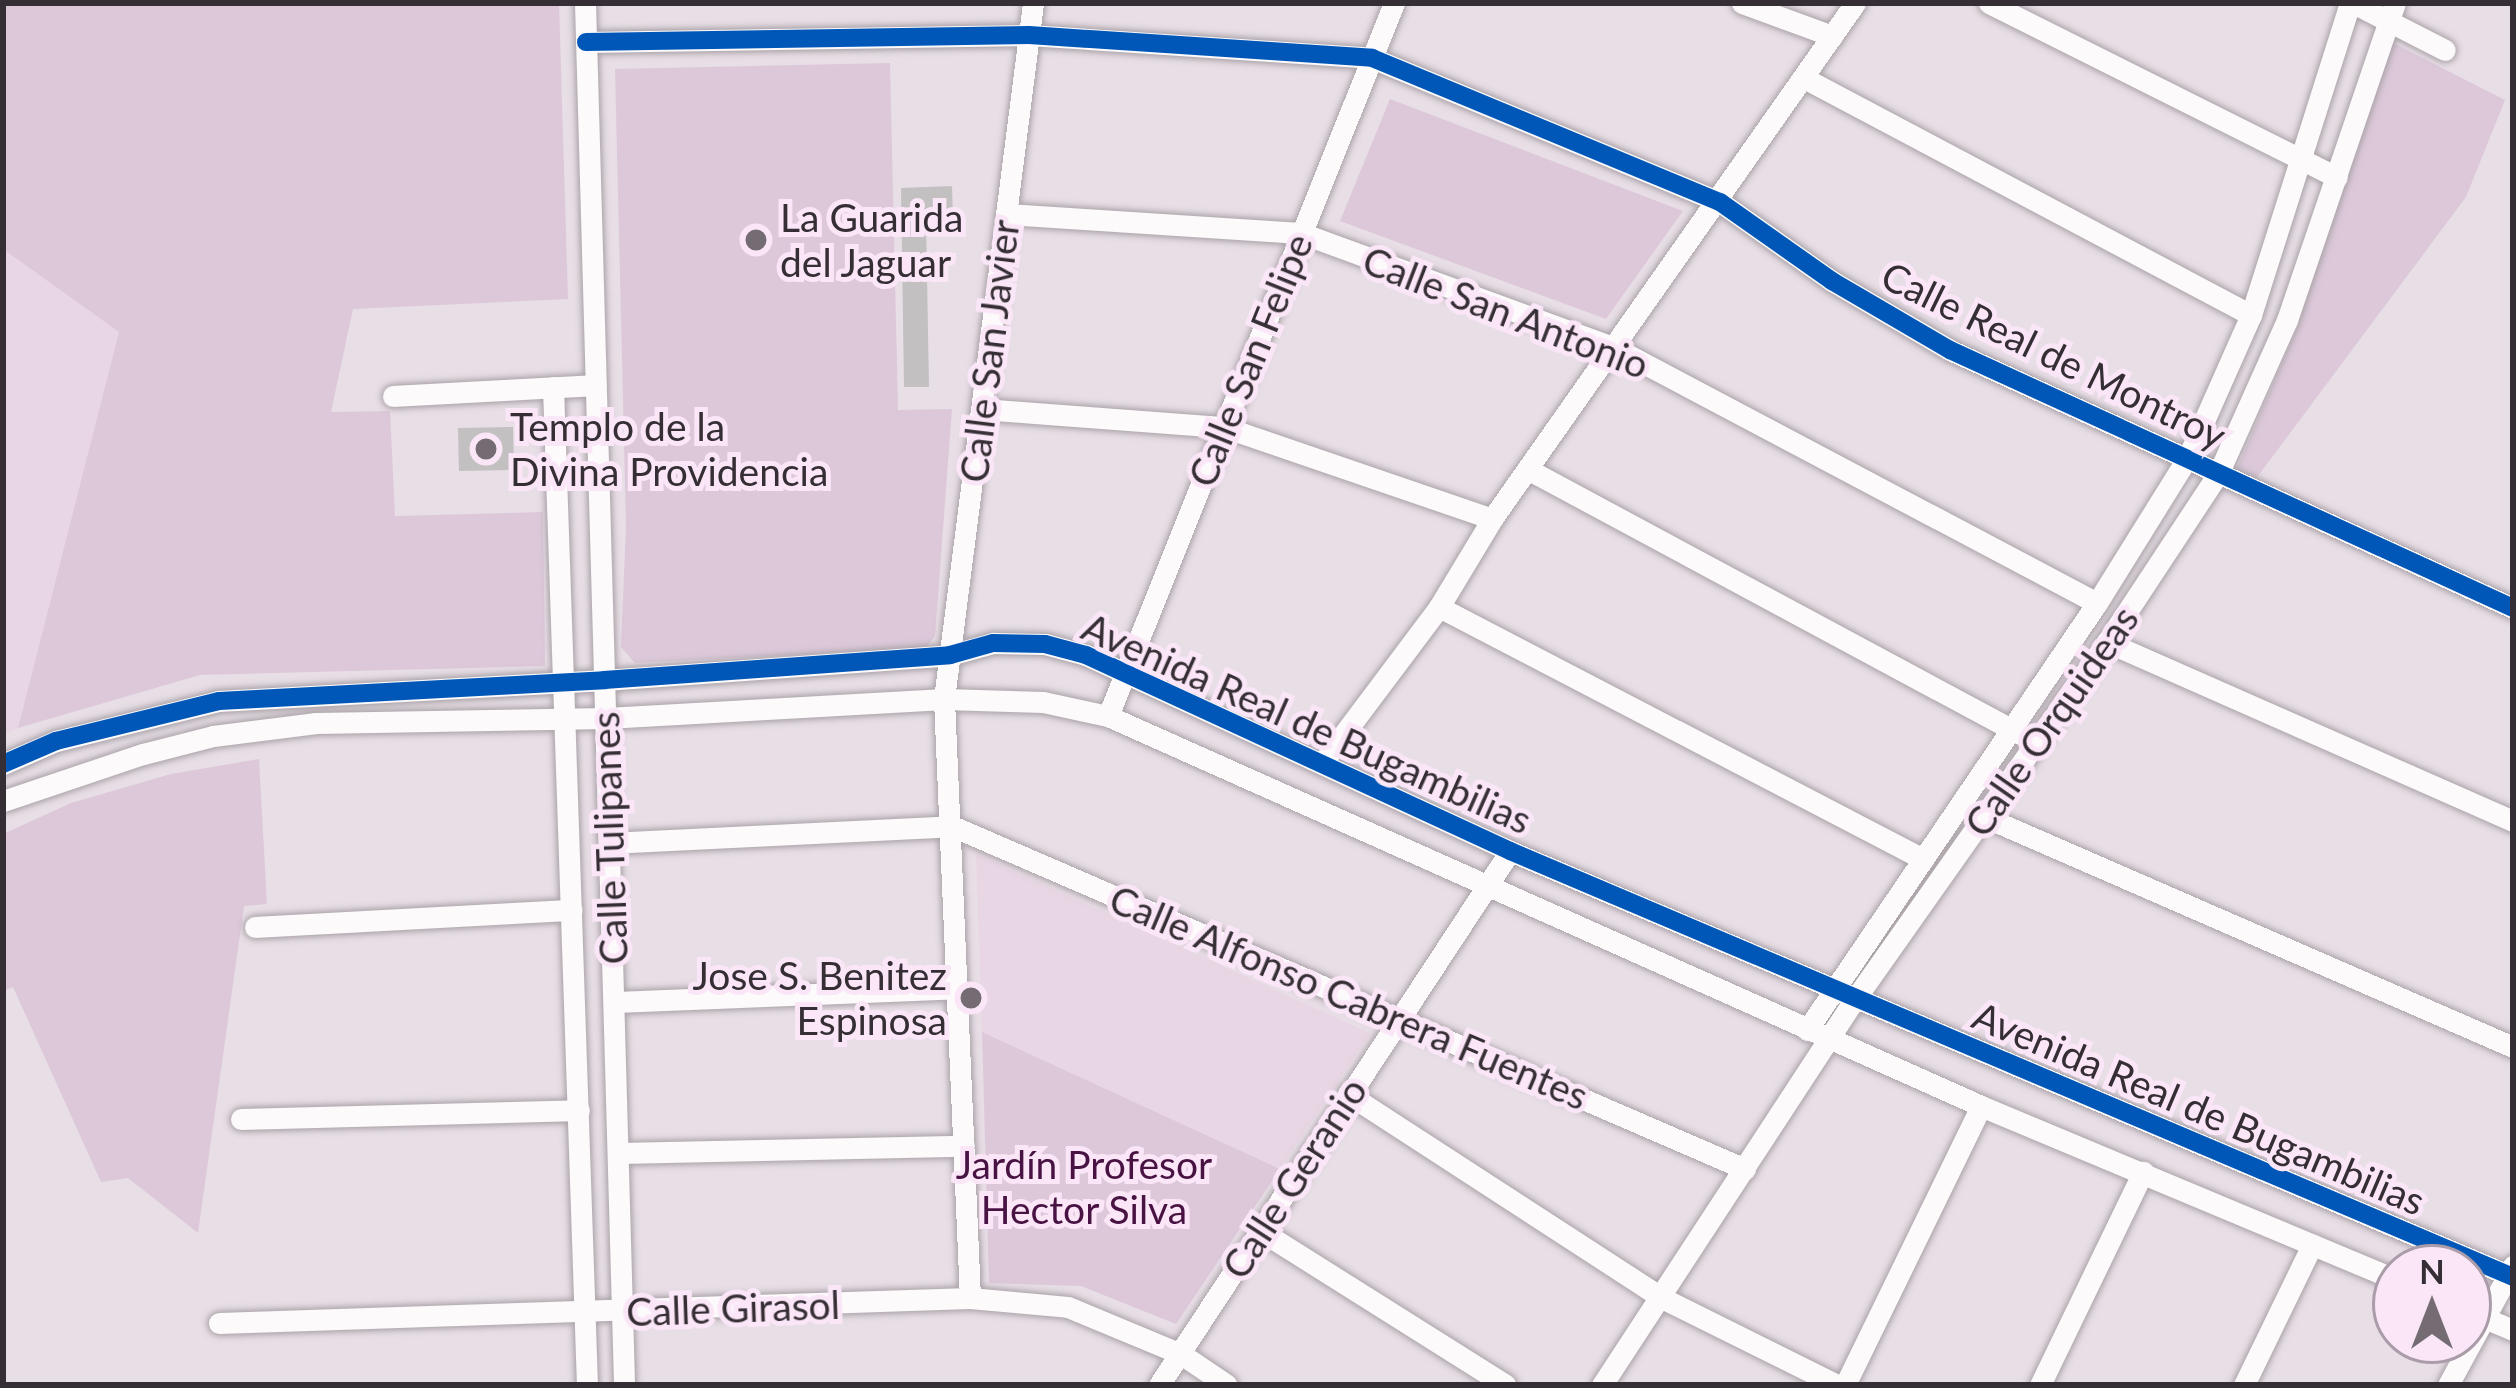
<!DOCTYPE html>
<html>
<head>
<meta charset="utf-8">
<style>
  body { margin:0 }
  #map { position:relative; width:2516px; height:1388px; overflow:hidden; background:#e8dee6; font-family:Lato,sans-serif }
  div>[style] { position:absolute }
  .built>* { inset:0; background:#e9d6e5 }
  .green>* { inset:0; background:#dcc8d9 }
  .building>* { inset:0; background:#c2c0c0 }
  .roads { filter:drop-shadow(0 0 3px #aaa3a8) drop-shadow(0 0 3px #aaa3a8) }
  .minor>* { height:21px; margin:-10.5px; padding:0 10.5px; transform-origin:10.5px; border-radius:10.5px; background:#fcfafb }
  .cycleway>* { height:18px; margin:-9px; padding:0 9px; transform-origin:9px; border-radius:9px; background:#0057b8 }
  .dots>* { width:33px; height:33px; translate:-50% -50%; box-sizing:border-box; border:6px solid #fae6f7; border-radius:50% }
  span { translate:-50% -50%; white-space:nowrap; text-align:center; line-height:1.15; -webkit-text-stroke:10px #fae6f7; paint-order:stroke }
  .poi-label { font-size:39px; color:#352e34 }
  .left { translate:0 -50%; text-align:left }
  .right { translate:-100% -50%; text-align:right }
  .street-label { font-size:39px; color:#352e34 }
  .park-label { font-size:39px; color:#481243 }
  .frame { position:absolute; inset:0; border:6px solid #352e34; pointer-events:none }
  .north { position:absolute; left:2372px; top:1244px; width:120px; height:120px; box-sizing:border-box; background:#fae6f7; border:3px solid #ab9ca9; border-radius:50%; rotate:0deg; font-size:33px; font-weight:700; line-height:48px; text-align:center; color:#352e34 }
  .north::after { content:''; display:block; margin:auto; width:42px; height:54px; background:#746c72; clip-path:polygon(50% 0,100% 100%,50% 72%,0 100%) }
</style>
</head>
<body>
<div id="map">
  <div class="built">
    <i style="clip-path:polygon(3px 249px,120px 331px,18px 728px,3px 735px)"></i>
    <i style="clip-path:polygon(976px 854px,1370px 1033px,1280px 1169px,982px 1032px)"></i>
  </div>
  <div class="green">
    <i style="clip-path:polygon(3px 3px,559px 3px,568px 299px,353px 309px,331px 412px,390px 411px,395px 516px,543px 512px,545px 666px,200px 675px,18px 728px,119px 332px,3px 249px)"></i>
    <i style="clip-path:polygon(2389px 41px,2505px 100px,2466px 197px,2255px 480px,2236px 471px,2297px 328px)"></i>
    <i style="clip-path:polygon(890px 63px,898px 410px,952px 409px,935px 636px,925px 648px,635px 663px,621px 647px,626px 526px,615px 69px)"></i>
    <i style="clip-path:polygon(1390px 99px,1683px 211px,1606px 319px,1340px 221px)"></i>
    <i style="clip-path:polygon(259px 759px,267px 904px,244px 906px,198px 1233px,128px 1178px,101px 1182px,13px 987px,3px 991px,3px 834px,71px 803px,171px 774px)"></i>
    <i style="clip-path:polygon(982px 1032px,1280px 1169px,1176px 1324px,1081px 1286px,989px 1283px)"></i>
  </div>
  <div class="building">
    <i style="clip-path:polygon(952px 186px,953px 219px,926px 220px,929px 387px,904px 387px,901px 188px)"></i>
    <i style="clip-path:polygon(513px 427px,514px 470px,459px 471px,458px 428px)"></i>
  </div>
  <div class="roads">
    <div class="minor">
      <i style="left:585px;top:3px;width:1383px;rotate:88.38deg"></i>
      <i style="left:1742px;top:3px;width:96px;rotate:20.1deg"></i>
      <i style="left:1989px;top:3px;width:389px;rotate:26.6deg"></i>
      <i style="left:2353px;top:3px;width:103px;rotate:27.1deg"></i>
      <i style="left:586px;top:42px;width:443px;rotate:-0.9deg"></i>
      <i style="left:1029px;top:35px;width:344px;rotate:3.8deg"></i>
      <i style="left:1372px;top:58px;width:377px;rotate:22.5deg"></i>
      <i style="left:1720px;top:202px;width:137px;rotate:35.2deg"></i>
      <i style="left:1832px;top:281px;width:137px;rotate:30.3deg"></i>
      <i style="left:1950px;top:350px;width:619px;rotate:24.62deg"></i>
      <i style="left:1804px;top:78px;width:506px;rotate:27.93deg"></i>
      <i style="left:1006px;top:214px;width:296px;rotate:3.7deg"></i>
      <i style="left:1301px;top:233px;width:334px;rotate:20.1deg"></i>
      <i style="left:1615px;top:348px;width:545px;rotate:27.88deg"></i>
      <i style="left:553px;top:387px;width:999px;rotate:88.05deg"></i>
      <i style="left:393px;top:396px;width:203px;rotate:-3.1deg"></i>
      <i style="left:982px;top:409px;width:243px;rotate:4.3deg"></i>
      <i style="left:1224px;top:427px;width:283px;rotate:18.9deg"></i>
      <i style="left:1531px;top:471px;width:555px;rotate:28.27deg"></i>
      <i style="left:1439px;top:607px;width:546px;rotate:27.5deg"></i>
      <i style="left:2107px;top:642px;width:444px;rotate:23.8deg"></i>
      <i style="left:1108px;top:716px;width:768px;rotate:-68.14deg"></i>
      <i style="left:1322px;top:763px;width:195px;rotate:-53.1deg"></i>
      <i style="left:1439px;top:607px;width:103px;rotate:-58.9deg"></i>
      <i style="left:1492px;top:519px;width:631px;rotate:-54.87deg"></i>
      <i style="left:3px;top:764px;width:58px;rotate:-23.5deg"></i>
      <i style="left:56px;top:741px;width:168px;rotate:-13.8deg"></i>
      <i style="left:219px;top:701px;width:386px;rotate:-3.1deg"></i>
      <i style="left:604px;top:680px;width:347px;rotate:-4.1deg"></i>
      <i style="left:950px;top:655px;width:45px;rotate:-15.6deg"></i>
      <i style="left:993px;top:643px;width:52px;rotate:1.1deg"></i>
      <i style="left:1045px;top:644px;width:42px;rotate:15deg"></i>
      <i style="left:1086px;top:655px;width:467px;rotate:24.8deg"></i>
      <i style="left:1510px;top:851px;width:1090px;rotate:23.01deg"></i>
      <i style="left:3px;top:801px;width:148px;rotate:-18.6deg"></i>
      <i style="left:143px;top:754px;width:72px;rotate:-14.4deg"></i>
      <i style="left:213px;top:736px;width:104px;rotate:-7.2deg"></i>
      <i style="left:316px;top:723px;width:290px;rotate:-1deg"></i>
      <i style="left:606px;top:718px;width:339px;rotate:-3.2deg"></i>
      <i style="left:944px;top:699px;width:99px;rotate:1.7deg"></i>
      <i style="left:1043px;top:702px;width:66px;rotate:12.2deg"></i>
      <i style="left:1108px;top:716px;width:956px;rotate:24.07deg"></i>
      <i style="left:1981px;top:1106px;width:450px;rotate:22.7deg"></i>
      <i style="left:1985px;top:817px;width:576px;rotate:23.54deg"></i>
      <i style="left:609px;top:843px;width:343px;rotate:-2.8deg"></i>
      <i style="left:952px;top:826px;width:864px;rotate:23.39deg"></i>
      <i style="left:255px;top:927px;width:317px;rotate:-3.1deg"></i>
      <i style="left:614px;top:1002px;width:345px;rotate:-2.3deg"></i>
      <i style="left:1807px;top:1030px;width:516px;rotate:-55.82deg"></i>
      <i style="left:2097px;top:603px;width:172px;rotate:-58.1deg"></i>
      <i style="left:2188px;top:457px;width:155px;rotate:-66.1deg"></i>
      <i style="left:2251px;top:315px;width:327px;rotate:-72.4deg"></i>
      <i style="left:1348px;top:1094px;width:372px;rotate:33deg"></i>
      <i style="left:1660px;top:1297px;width:198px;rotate:26.4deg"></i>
      <i style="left:241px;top:1119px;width:338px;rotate:-1.5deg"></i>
      <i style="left:618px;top:1153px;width:346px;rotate:-1.2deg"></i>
      <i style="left:1261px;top:1231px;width:289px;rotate:32.2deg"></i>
      <i style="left:970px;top:1298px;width:600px;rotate:-92.49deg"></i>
      <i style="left:944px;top:699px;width:702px;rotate:-82.71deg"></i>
      <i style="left:2468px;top:1311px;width:49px;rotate:22.9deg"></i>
      <i style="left:219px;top:1323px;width:751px;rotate:-1.91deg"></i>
      <i style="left:970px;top:1298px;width:98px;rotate:5.2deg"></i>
      <i style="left:1068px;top:1307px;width:122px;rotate:22.6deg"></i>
      <i style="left:1181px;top:1354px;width:55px;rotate:34deg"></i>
      <i style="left:1159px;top:1385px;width:639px;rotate:-56.68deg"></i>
      <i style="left:1602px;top:1385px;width:462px;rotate:-56.8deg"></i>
      <i style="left:1855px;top:999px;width:437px;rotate:-54.8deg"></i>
      <i style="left:2107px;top:642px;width:204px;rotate:-56.6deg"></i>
      <i style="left:2219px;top:472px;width:167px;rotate:-65.9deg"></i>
      <i style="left:2287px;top:320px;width:335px;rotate:-71.2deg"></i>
      <i style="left:1845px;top:1385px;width:310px;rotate:-64deg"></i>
      <i style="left:2040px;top:1385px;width:237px;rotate:-64.2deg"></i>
      <i style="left:2244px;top:1385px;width:156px;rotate:-64.1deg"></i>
      <i style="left:2448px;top:1385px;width:136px;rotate:-61.4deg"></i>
    </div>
  </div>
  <div class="cycleway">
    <i style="left:586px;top:42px;width:443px;rotate:-0.9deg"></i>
    <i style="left:1029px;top:35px;width:344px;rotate:3.8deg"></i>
    <i style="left:1372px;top:58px;width:377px;rotate:22.5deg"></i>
    <i style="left:1720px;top:202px;width:137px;rotate:35.2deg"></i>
    <i style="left:1832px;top:281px;width:137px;rotate:30.3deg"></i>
    <i style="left:1950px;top:350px;width:619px;rotate:24.62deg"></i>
    <i style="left:3px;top:764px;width:58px;rotate:-23.5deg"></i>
    <i style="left:56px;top:741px;width:168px;rotate:-13.8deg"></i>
    <i style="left:219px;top:701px;width:386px;rotate:-3.1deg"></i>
    <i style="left:604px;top:680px;width:347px;rotate:-4.1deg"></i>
    <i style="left:950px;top:655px;width:45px;rotate:-15.6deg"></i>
    <i style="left:993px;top:643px;width:52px;rotate:1.1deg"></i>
    <i style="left:1045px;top:644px;width:42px;rotate:15deg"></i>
    <i style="left:1086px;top:655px;width:467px;rotate:24.8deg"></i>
    <i style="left:1510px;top:851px;width:1090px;rotate:23.01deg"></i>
  </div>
  <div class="dots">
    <i style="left:756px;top:240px;background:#746c72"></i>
    <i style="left:486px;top:449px;background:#746c72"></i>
    <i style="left:971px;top:998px;background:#746c72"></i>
  </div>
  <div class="poi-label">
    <span class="left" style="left:780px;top:240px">La Guarida<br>del Jaguar</span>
    <span class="left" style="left:510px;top:449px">Templo de la<br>Divina Providencia</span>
    <span class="right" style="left:947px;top:998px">Jose S. Benitez<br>Espinosa</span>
  </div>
  <div class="street-label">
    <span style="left:1506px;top:312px;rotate:21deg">Calle San Antonio</span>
    <span style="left:989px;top:351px;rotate:-83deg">Calle San Javier</span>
    <span style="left:2054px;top:355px;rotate:26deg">Calle Real de Montroy</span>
    <span style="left:1250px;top:360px;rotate:-68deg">Calle San Felipe</span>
    <span style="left:2051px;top:721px;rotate:-55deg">Calle Orquideas</span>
    <span style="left:1307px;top:723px;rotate:24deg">Avenida Real de Bugambilias</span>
    <span style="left:609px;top:838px;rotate:-92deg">Calle Tulipanes</span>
    <span style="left:1349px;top:997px;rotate:23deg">Calle Alfonso Cabrera Fuentes</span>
    <span style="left:2199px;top:1108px;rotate:23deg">Avenida Real de Bugambilias</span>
    <span style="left:1294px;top:1178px;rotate:-57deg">Calle Geranio</span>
    <span style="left:733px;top:1308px;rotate:-2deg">Calle Girasol</span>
  </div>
  <div class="park-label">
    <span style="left:1084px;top:1187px">Jardín Profesor<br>Hector Silva</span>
  </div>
  <div class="frame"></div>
  <div class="north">N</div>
</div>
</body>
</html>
